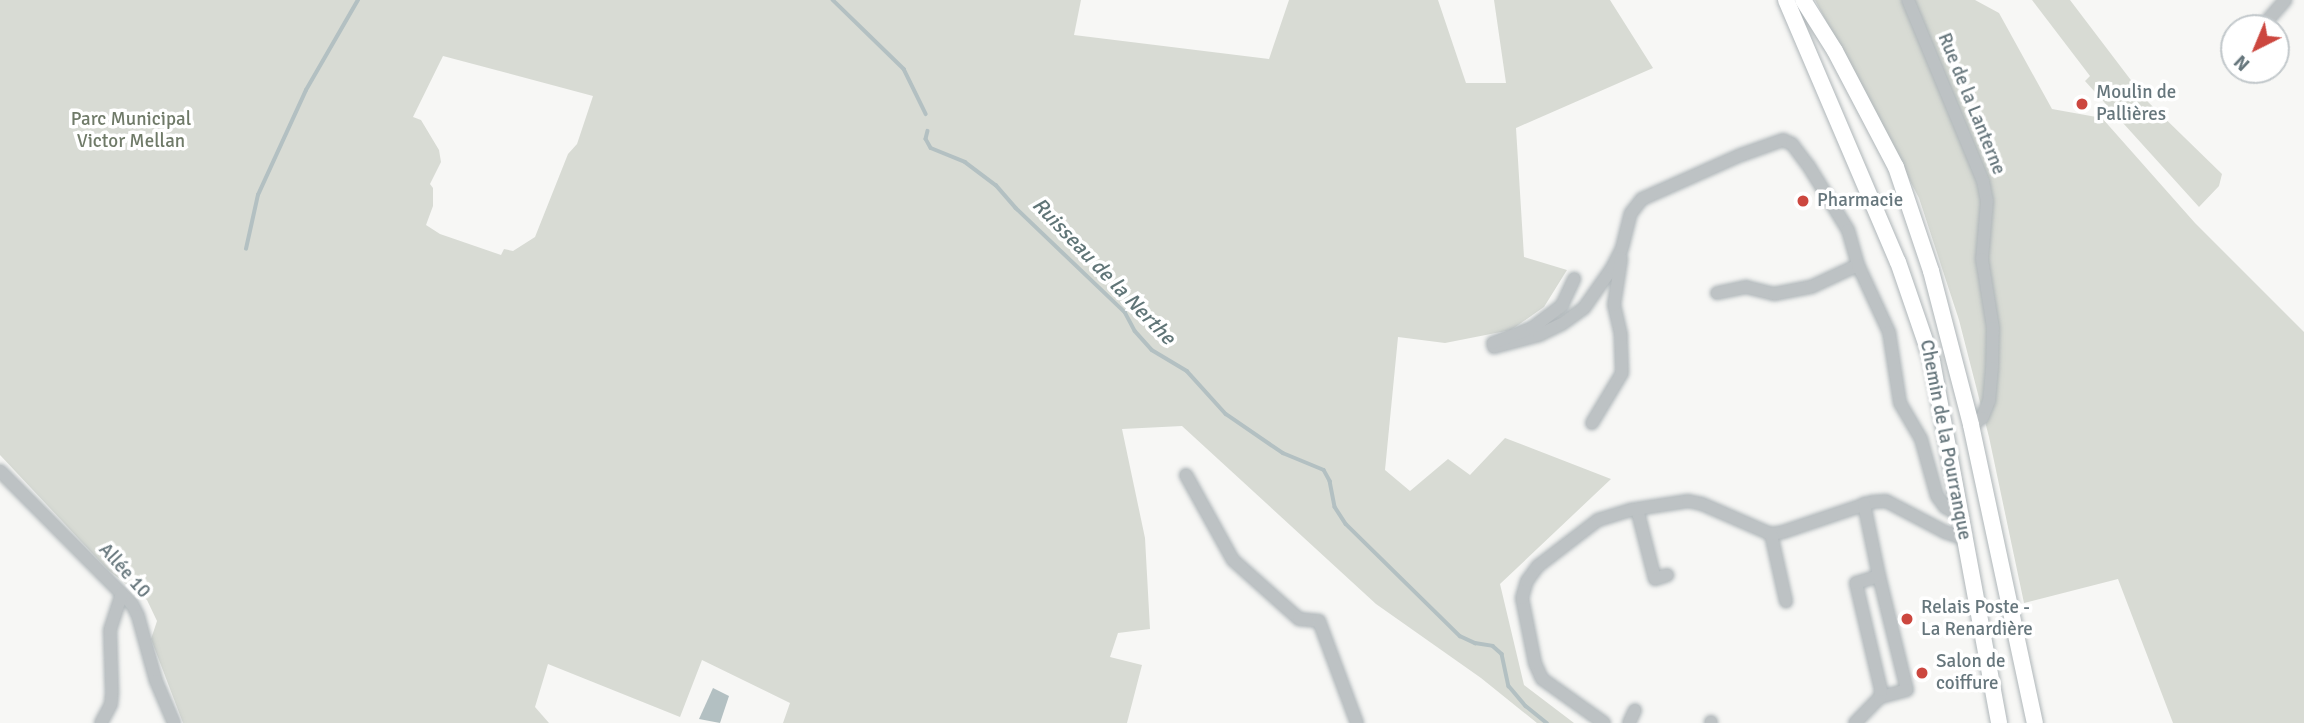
<!DOCTYPE html>
<html>
<head>
<meta charset="utf-8">
<style>
  body { margin:0 }
  #map { position:relative; width:2304px; height:723px; overflow:hidden; background:#f7f7f5; font-family:Signika,sans-serif }
  div>[style] { position:absolute }
  .green>* { inset:0; background:#d8dbd4 }
  .water>* { inset:0; background:#b3c0c2 }
  .stream>* { height:3.5px; margin:-1.75px; padding:0 1.75px; transform-origin:1.75px; border-radius:1.75px; background:#b3c0c2 }
  .roads { filter:drop-shadow(0 0 2px #afb6b9) drop-shadow(0 0 2px #afb6b9) }
  .street>* { height:12px; margin:-6px; padding:0 6px; transform-origin:6px; border-radius:6px; background:#bdc2c4 }
  .secondary>* { height:16px; margin:-8px; padding:0 8px; transform-origin:8px; border-radius:8px; background:#fff }
  .dots>* { width:19px; height:19px; translate:-50% -50%; box-sizing:border-box; border:4px solid #fff; border-radius:50% }
  span { translate:-50% -50%; white-space:nowrap; text-align:center; line-height:1.15; -webkit-text-stroke:7px #fff; paint-order:stroke }
  .poi-label { font-size:19px; color:#66767c }
  .left { translate:0 -50%; text-align:left }
  .street-label { font-size:19px; color:#66767c }
  .park-label { font-size:19px; color:#6f7a68 }
  .water-label { font-size:21px; color:#607577; font-style:italic }
  .north { position:absolute; left:2220px; top:14px; width:70px; height:70px; box-sizing:border-box; background:#fff; border:2px solid #c2c8cb; border-radius:50%; rotate:223deg; font-size:19px; font-weight:700; line-height:28px; text-align:center; color:#66767c }
  .north::after { content:''; display:block; margin:auto; width:24px; height:32px; background:#cc473f; clip-path:polygon(50% 0,100% 100%,50% 72%,0 100%) }
</style>
</head>
<body>
<div id="map">
  <div class="green">
    <i style="clip-path:polygon(evenodd,0 0,1081px 0,1074px 35px,1269px 59px,1289px 0,1438px 0,1466px 83px,1506px 83px,1494px 0,1610px 0,1653px 68px,1516px 128px,1524px 257px,1567px 270px,1544px 307px,1511px 330px,1445px 343px,1398px 337px,1385px 470px,1410px 491px,1448px 459px,1470px 475px,1505px 438px,1611px 479px,1500px 584px,1524px 685px,1574px 723px,1537px 723px,1481px 678px,1376px 604px,1182px 426px,1122px 429px,1145px 538px,1150px 629px,1118px 633px,1110px 657px,1142px 665px,1127px 723px,783px 723px,790px 703px,702px 660px,680px 717px,548px 664px,535px 707px,549px 723px,183px 723px,151px 639px,157px 621px,147px 600px,108px 570px,0 455px,0 0,443px 56px,593px 96px,577px 144px,568px 154px,535px 237px,513px 251px,504px 249px,501px 255px,440px 234px,426px 225px,433px 206px,433px 188px,430px 184px,441px 162px,439px 150px,421px 120px,413px 117px,443px 56px)"></i>
    <i style="clip-path:polygon(1815px 0,1975px 0,1999px 13px,2052px 109px,2102px 118px,2195px 223px,2304px 332px,2304px 723px,2173px 723px,2118px 579px,2024px 603px,1989px 437px,1959px 320px,1919px 198px)"></i>
    <i style="clip-path:polygon(2032px 0,2070px 0,2146px 100px,2222px 174px,2219px 186px,2199px 207px,2085px 81px,2090px 76px)"></i>
  </div>
  <div class="water">
    <i style="clip-path:polygon(713px 688px,729px 696px,720px 723px,699px 719px)"></i>
  </div>
  <div class="stream">
    <i style="left:833px;top:0;width:99px;rotate:44.2deg"></i>
    <i style="left:904px;top:69px;width:50px;rotate:63.9deg"></i>
    <i style="left:928px;top:131px;width:8px;rotate:104deg"></i>
    <i style="left:926px;top:139px;width:10px;rotate:61deg"></i>
    <i style="left:931px;top:148px;width:37px;rotate:22deg"></i>
    <i style="left:965px;top:162px;width:39px;rotate:37deg"></i>
    <i style="left:996px;top:185px;width:30px;rotate:49deg"></i>
    <i style="left:1016px;top:208px;width:151px;rotate:43.7deg"></i>
    <i style="left:1125px;top:312px;width:21px;rotate:62deg"></i>
    <i style="left:1135px;top:331px;width:25px;rotate:48deg"></i>
    <i style="left:1152px;top:350px;width:41px;rotate:31deg"></i>
    <i style="left:1187px;top:371px;width:58px;rotate:47.8deg"></i>
    <i style="left:1226px;top:414px;width:69px;rotate:34.4deg"></i>
    <i style="left:1283px;top:453px;width:44px;rotate:22.5deg"></i>
    <i style="left:1324px;top:470px;width:13px;rotate:61deg"></i>
    <i style="left:1330px;top:481px;width:26px;rotate:79deg"></i>
    <i style="left:1335px;top:507px;width:20px;rotate:57deg"></i>
    <i style="left:1346px;top:524px;width:160px;rotate:44.5deg"></i>
    <i style="left:1460px;top:636px;width:17px;rotate:25deg"></i>
    <i style="left:1475px;top:643px;width:18px;rotate:9deg"></i>
    <i style="left:1493px;top:646px;width:12px;rotate:42deg"></i>
    <i style="left:1502px;top:654px;width:33px;rotate:78deg"></i>
    <i style="left:1509px;top:686px;width:26px;rotate:50deg"></i>
    <i style="left:1526px;top:706px;width:27px;rotate:39deg"></i>
    <i style="left:246px;top:249px;width:55px;rotate:-77.5deg"></i>
    <i style="left:258px;top:195px;width:115px;rotate:-65.4deg"></i>
    <i style="left:306px;top:90px;width:104px;rotate:-60deg"></i>
  </div>
  <div class="roads">
    <div class="street">
      <i style="left:1908px;top:0;width:196px;rotate:67.5deg"></i>
      <i style="left:1983px;top:181px;width:20px;rotate:79deg"></i>
      <i style="left:1987px;top:201px;width:58px;rotate:94.9deg"></i>
      <i style="left:1982px;top:259px;width:70px;rotate:80.9deg"></i>
      <i style="left:1993px;top:328px;width:40px;rotate:91.4deg"></i>
      <i style="left:1992px;top:368px;width:33px;rotate:95deg"></i>
      <i style="left:1989px;top:401px;width:18px;rotate:112deg"></i>
      <i style="left:1982px;top:418px;width:13px;rotate:148deg"></i>
      <i style="left:2261px;top:28px;width:37px;rotate:-49deg"></i>
      <i style="left:1717px;top:293px;width:30px;rotate:-12deg"></i>
      <i style="left:1746px;top:287px;width:29px;rotate:14deg"></i>
      <i style="left:1774px;top:294px;width:38px;rotate:-11deg"></i>
      <i style="left:1811px;top:287px;width:52px;rotate:-25.1deg"></i>
      <i style="left:1494px;top:347px;width:47px;rotate:-14.9deg"></i>
      <i style="left:1539px;top:335px;width:25px;rotate:-26deg"></i>
      <i style="left:1562px;top:324px;width:27px;rotate:-36deg"></i>
      <i style="left:1584px;top:308px;width:49px;rotate:-55deg"></i>
      <i style="left:1612px;top:268px;width:22px;rotate:-63deg"></i>
      <i style="left:1622px;top:248px;width:36px;rotate:-76deg"></i>
      <i style="left:1631px;top:213px;width:18px;rotate:-52deg"></i>
      <i style="left:1642px;top:199px;width:108px;rotate:-24deg"></i>
      <i style="left:1741px;top:155px;width:45px;rotate:-19.7deg"></i>
      <i style="left:1783px;top:140px;width:10px;rotate:24deg"></i>
      <i style="left:1792px;top:144px;width:26px;rotate:53deg"></i>
      <i style="left:1808px;top:165px;width:76px;rotate:58.4deg"></i>
      <i style="left:1848px;top:230px;width:36px;rotate:74deg"></i>
      <i style="left:1858px;top:265px;width:74px;rotate:65.2deg"></i>
      <i style="left:1889px;top:332px;width:72px;rotate:81.2deg"></i>
      <i style="left:1900px;top:403px;width:42px;rotate:59.7deg"></i>
      <i style="left:1921px;top:439px;width:59px;rotate:74.3deg"></i>
      <i style="left:1937px;top:496px;width:14px;rotate:54deg"></i>
      <i style="left:1945px;top:507px;width:18px;rotate:29deg"></i>
      <i style="left:1494px;top:347px;width:4px;rotate:-104deg"></i>
      <i style="left:1493px;top:343px;width:42px;rotate:-21deg"></i>
      <i style="left:1532px;top:328px;width:38px;rotate:-37deg"></i>
      <i style="left:1562px;top:305px;width:29px;rotate:-65deg"></i>
      <i style="left:1592px;top:423px;width:58px;rotate:-59deg"></i>
      <i style="left:1622px;top:373px;width:38px;rotate:-92deg"></i>
      <i style="left:1621px;top:335px;width:31px;rotate:-103deg"></i>
      <i style="left:1614px;top:305px;width:47px;rotate:-81.3deg"></i>
      <i style="left:0;top:471px;width:187px;rotate:45.2deg"></i>
      <i style="left:132px;top:604px;width:13px;rotate:63deg"></i>
      <i style="left:138px;top:616px;width:67px;rotate:74.5deg"></i>
      <i style="left:156px;top:681px;width:46px;rotate:66.8deg"></i>
      <i style="left:1186px;top:475px;width:97px;rotate:61.1deg"></i>
      <i style="left:1233px;top:560px;width:89px;rotate:41.8deg"></i>
      <i style="left:1299px;top:619px;width:20px;rotate:6deg"></i>
      <i style="left:1319px;top:621px;width:109px;rotate:69.6deg"></i>
      <i style="left:1637px;top:509px;width:72px;rotate:75.6deg"></i>
      <i style="left:1655px;top:579px;width:13px;rotate:-18deg"></i>
      <i style="left:1771px;top:534px;width:69px;rotate:77.4deg"></i>
      <i style="left:1879px;top:576px;width:117px;rotate:76.2deg"></i>
      <i style="left:1907px;top:690px;width:28px;rotate:165deg"></i>
      <i style="left:1711px;top:722px;width:1px;rotate:90deg"></i>
      <i style="left:101px;top:723px;width:21px;rotate:-62deg"></i>
      <i style="left:111px;top:704px;width:11px;rotate:-85deg"></i>
      <i style="left:112px;top:693px;width:63px;rotate:-91.8deg"></i>
      <i style="left:110px;top:630px;width:38px;rotate:-72deg"></i>
      <i style="left:1604px;top:723px;width:76px;rotate:-144.6deg"></i>
      <i style="left:1542px;top:679px;width:17px;rotate:-114deg"></i>
      <i style="left:1535px;top:663px;width:66px;rotate:-101.3deg"></i>
      <i style="left:1522px;top:598px;width:18px;rotate:-74deg"></i>
      <i style="left:1527px;top:581px;width:19px;rotate:-54deg"></i>
      <i style="left:1538px;top:566px;width:76px;rotate:-37.5deg"></i>
      <i style="left:1598px;top:520px;width:34px;rotate:-17deg"></i>
      <i style="left:1630px;top:510px;width:59px;rotate:-8.8deg"></i>
      <i style="left:1688px;top:501px;width:14px;rotate:12deg"></i>
      <i style="left:1702px;top:504px;width:75px;rotate:23.5deg"></i>
      <i style="left:1771px;top:534px;width:12px;rotate:-9deg"></i>
      <i style="left:1783px;top:532px;width:94px;rotate:-18.6deg"></i>
      <i style="left:1872px;top:502px;width:14px;rotate:-4deg"></i>
      <i style="left:1886px;top:501px;width:67px;rotate:27.7deg"></i>
      <i style="left:1945px;top:532px;width:21px;rotate:19deg"></i>
      <i style="left:1629px;top:723px;width:14px;rotate:-65deg"></i>
      <i style="left:1855px;top:723px;width:36px;rotate:-46deg"></i>
      <i style="left:1880px;top:697px;width:7px;rotate:-82deg"></i>
      <i style="left:1881px;top:690px;width:110px;rotate:-103.2deg"></i>
      <i style="left:1856px;top:583px;width:24px;rotate:-17deg"></i>
      <i style="left:1879px;top:576px;width:74px;rotate:-101.8deg"></i>
    </div>
    <div class="secondary">
      <i style="left:1786px;top:0;width:285px;rotate:66.9deg"></i>
      <i style="left:1898px;top:262px;width:105px;rotate:71deg"></i>
      <i style="left:1932px;top:361px;width:368px;rotate:79.5deg"></i>
      <i style="left:1803px;top:0;width:60px;rotate:57.9deg"></i>
      <i style="left:1835px;top:51px;width:131px;rotate:62.3deg"></i>
      <i style="left:1896px;top:167px;width:110px;rotate:71.4deg"></i>
      <i style="left:1931px;top:271px;width:159px;rotate:75.4deg"></i>
      <i style="left:1971px;top:425px;width:305px;rotate:77.9deg"></i>
    </div>
  </div>
  <div class="dots">
    <i style="left:2082px;top:104px;background:#cc473f"></i>
    <i style="left:1803px;top:201px;background:#cc473f"></i>
    <i style="left:1907px;top:619px;background:#cc473f"></i>
    <i style="left:1922px;top:673px;background:#cc473f"></i>
  </div>
  <div class="poi-label">
    <span class="left" style="left:2096px;top:104px">Moulin de<br>Pallières</span>
    <span class="left" style="left:1817px;top:201px">Pharmacie</span>
    <span class="left" style="left:1921px;top:619px">Relais Poste -<br>La Renardière</span>
    <span class="left" style="left:1936px;top:673px">Salon de<br>coiffure</span>
  </div>
  <div class="street-label">
    <span style="left:1971px;top:104px;rotate:68deg">Rue de la Lanterne</span>
    <span style="left:1945px;top:440px;rotate:79deg">Chemin de la Pourranque</span>
    <span style="left:124px;top:571px;rotate:48deg">Allée 10</span>
  </div>
  <div class="park-label">
    <span style="left:131px;top:131px">Parc Municipal<br>Victor Mellan</span>
  </div>
  <div class="water-label">
    <span style="left:1104px;top:271px;rotate:46deg">Ruisseau de la Nerthe</span>
  </div>
  <div class="north">N</div>
</div>
</body>
</html>
